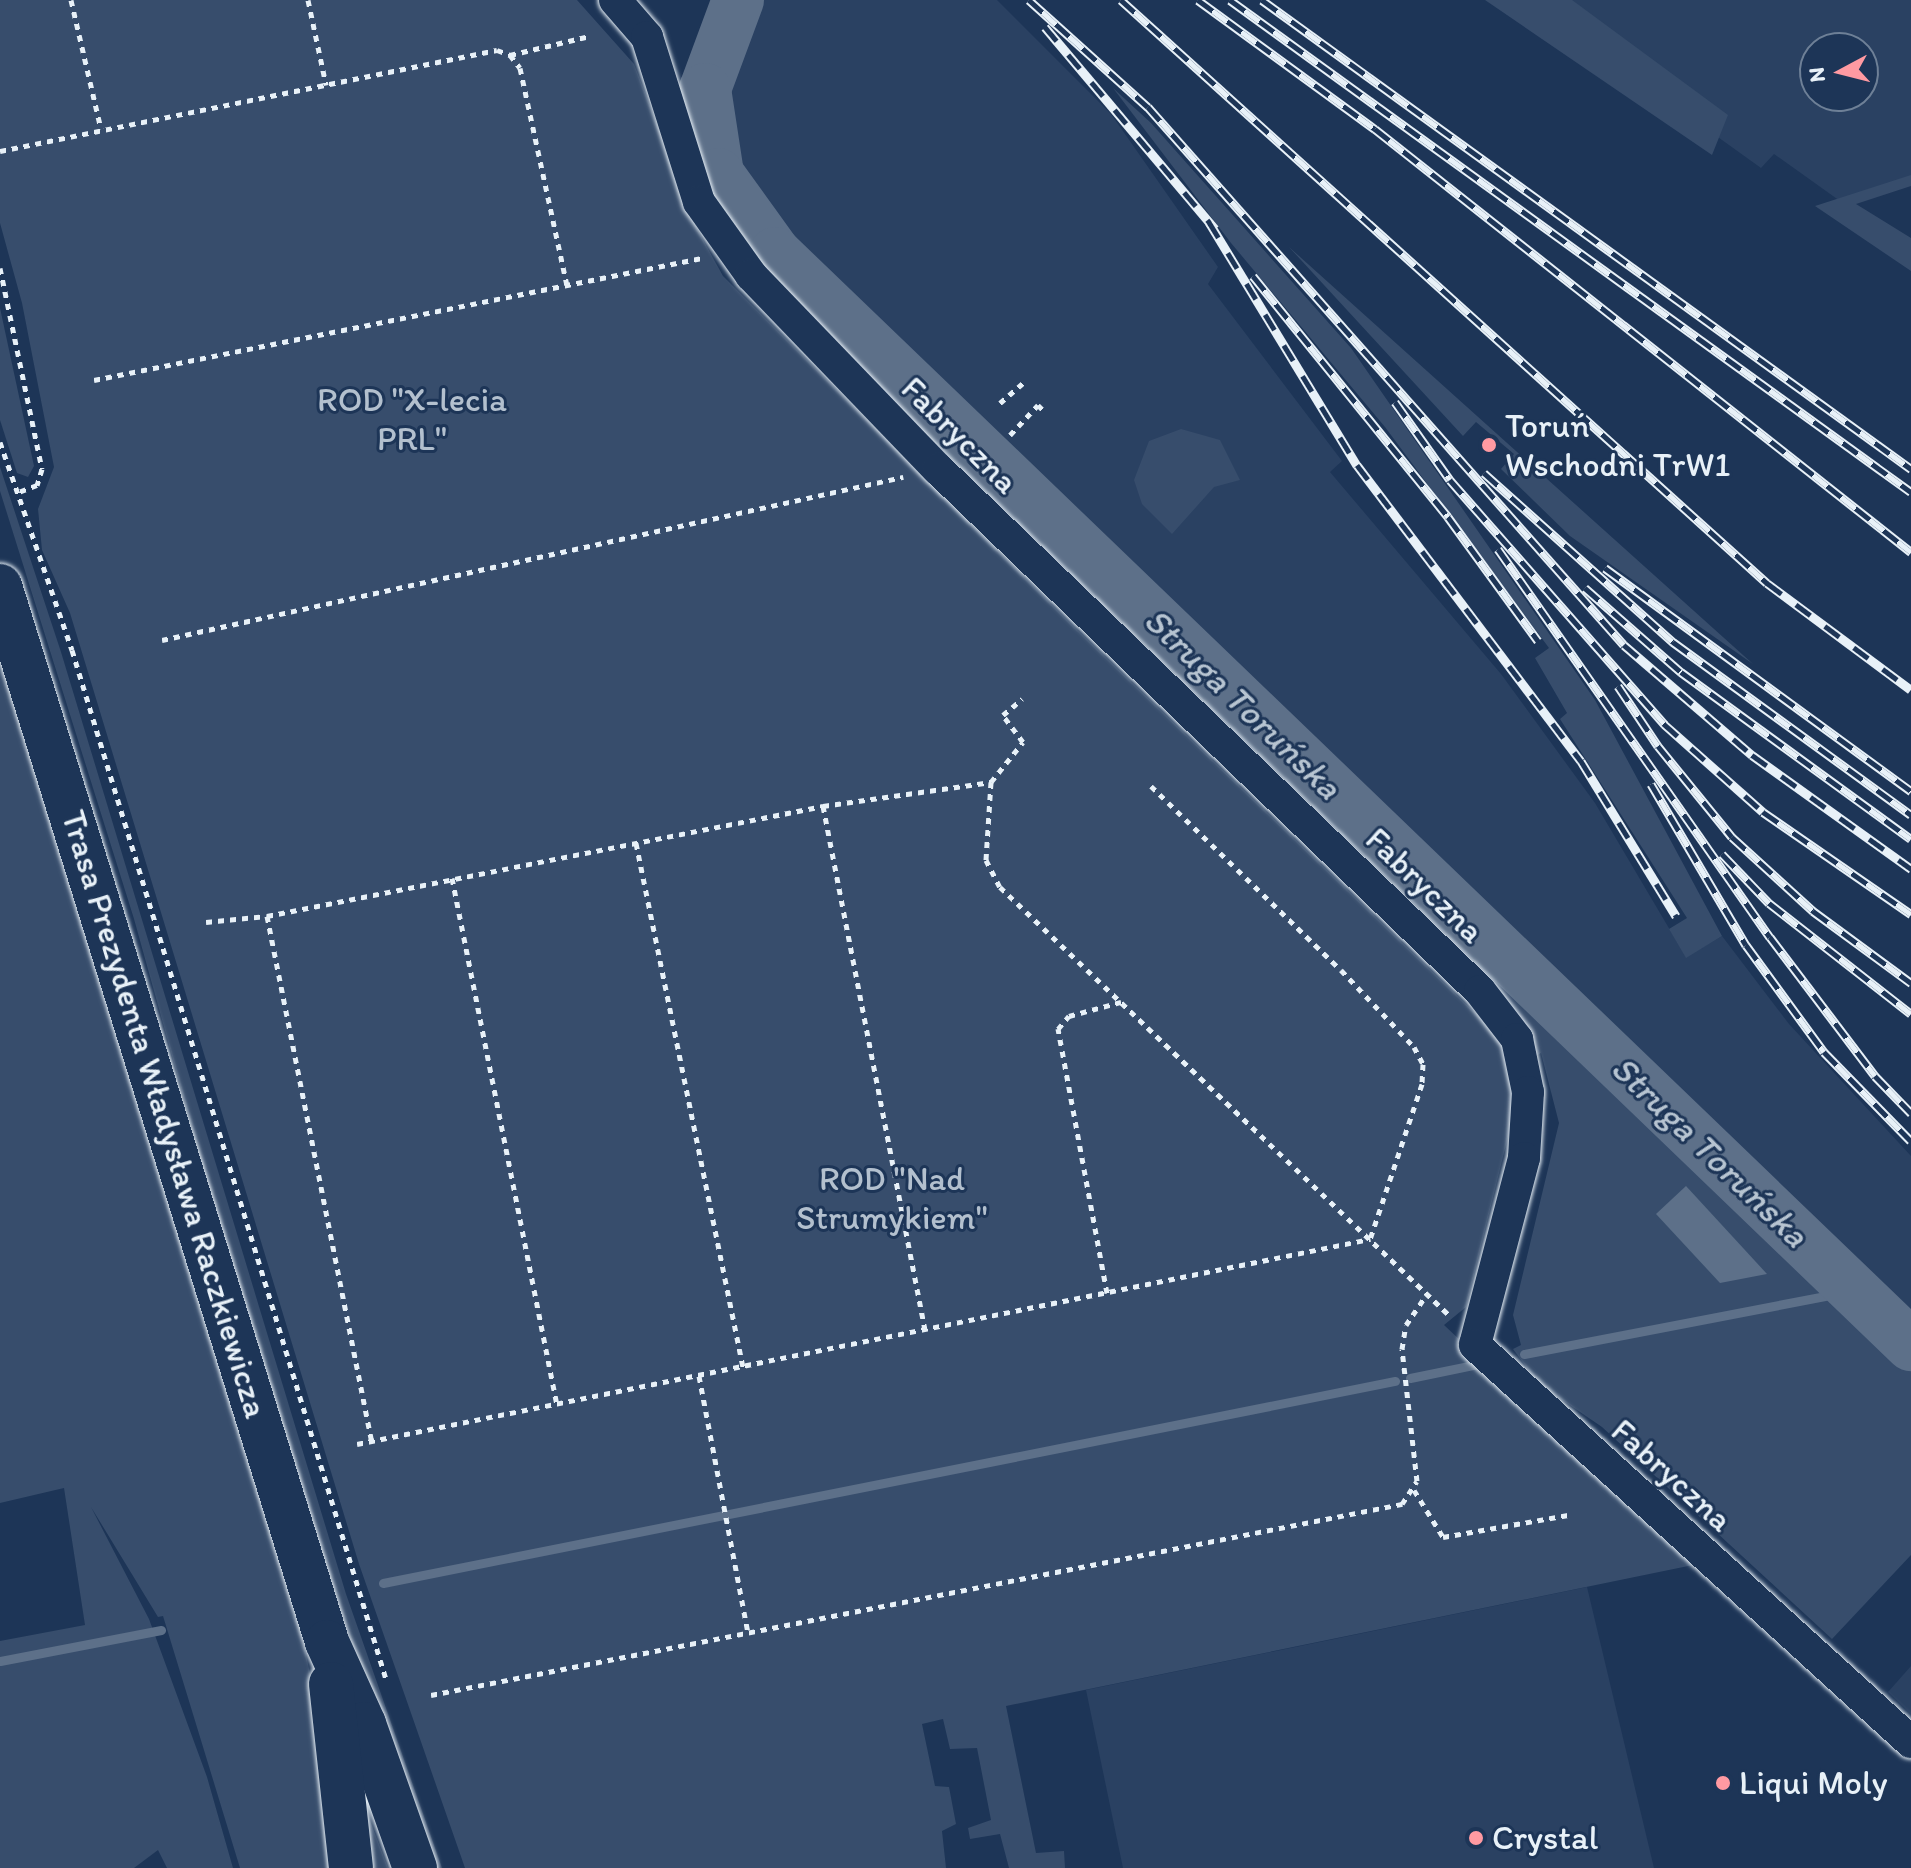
<!DOCTYPE html>
<html>
<head>
<meta charset="utf-8">
<style>
  body { margin:0 }
  #map { position:relative; width:1911px; height:1868px; overflow:hidden; background:#1d3557; font-family:Itim,sans-serif }
  div>[style] { position:absolute }
  .built>* { inset:0; background:#2a4162 }
  .green>* { inset:0; background:#374d6c }
  .water>* { inset:0; background:#5d7089 }
  .stream>* { height:9px; margin:-4.5px; padding:0 4.5px; transform-origin:4.5px; border-radius:4.5px; background:#5d7089 }
  .river>* { height:52px; margin:-26px; padding:0 26px; transform-origin:26px; border-radius:26px; background:#5d7089 }
  .path>* { height:5px; margin-top:-2.5px; transform-origin:0; background:repeating-linear-gradient(90deg,#e8f1f8 0 6px,transparent 0 12px) }
  .roads { filter:drop-shadow(0 0 2px #e8f1f8) drop-shadow(0 0 2px #e8f1f8) }
  .street>* { height:32px; margin:-16px; padding:0 16px; transform-origin:16px; border-radius:16px; background:#1d3557 }
  .secondary>* { height:44px; margin:-22px; padding:0 22px; transform-origin:22px; border-radius:22px; background:#1d3557 }
  .rail>* { height:9px; margin-top:-4.5px; transform-origin:0; background:repeating-linear-gradient(90deg,#1d3557 0 18px,#e8f1f8 0 36px); box-sizing:border-box; border-block:2px solid #e8f1f8 }
  .dots>* { width:22px; height:22px; translate:-50% -50%; box-sizing:border-box; border:4px solid #1d3557; border-radius:50% }
  span { translate:-50% -50%; white-space:nowrap; text-align:center; line-height:1.15; -webkit-text-stroke:6px #1d3557; paint-order:stroke }
  .park-label { font-size:34px; color:#b3c0ce }
  .poi-label { font-size:34px; color:#e8f1f8 }
  .left { translate:0 -50%; text-align:left }
  .street-label { font-size:34px; color:#e8f1f8 }
  .water-label { font-size:36px; color:#b7c4d1; font-style:italic }
  .north { position:absolute; left:1799px; top:32px; width:80px; height:80px; box-sizing:border-box; background:#1d3557; border:2px solid #6e8097; border-radius:50%; rotate:263deg; font-size:22px; font-weight:700; line-height:32px; text-align:center; color:#e8f1f8 }
  .north::after { content:''; display:block; margin:auto; width:28px; height:36px; background:#ff9aa2; clip-path:polygon(50% 0,100% 100%,50% 72%,0 100%) }
</style>
</head>
<body>
<div id="map">
  <div class="built">
    <i style="clip-path:polygon(748px 0,997px 0,1111px 114px,1218px 267px,1208px 284px,1342px 461px,1330px 472px,1501px 674px,1595px 803px,1686px 957px,1722px 936px,1789px 1024px,1911px 1156px,1911px 1318px,1176px 618px,1101px 536px,1013px 464px,978px 421px,786px 255px,728px 166px,716px 102px,736px 19px)"></i>
    <i style="clip-path:polygon(evenodd,1527px 0,1911px 0,1911px 183px,1840px 201px,1774px 154px,1761px 168px,1527px 0,1815px 48px,1863px 48px,1863px 96px,1815px 96px,1815px 48px)"></i>
    <i style="clip-path:polygon(1587px 1587px,1654px 1868px,1123px 1868px,1086px 1690px)"></i>
    <i style="clip-path:polygon(1911px 1666px,1911px 1714px,1888px 1692px)"></i>
  </div>
  <div class="green">
    <i style="clip-path:polygon(0 0,577px 0,634px 64px,697px 229px,723px 276px,1073px 626px,1499px 1036px,1517px 1100px,1466px 1307px,1444px 1325px,1698px 1564px,1006px 1706px,1036px 1853px,1064px 1851px,1065px 1868px,1009px 1868px,1000px 1834px,970px 1839px,968px 1828px,991px 1820px,977px 1748px,950px 1749px,943px 1719px,922px 1724px,935px 1786px,949px 1787px,956px 1824px,942px 1831px,946px 1868px,465px 1868px,359px 1564px,70px 613px,42px 550px,38px 509px,54px 467px,22px 303px,0 223px)"></i>
    <i style="clip-path:polygon(1485px 0,1572px 0,1728px 115px,1712px 155px)"></i>
    <i style="clip-path:polygon(1113px 88px,1151px 123px,1351px 348px,1595px 700px,1722px 936px,1686px 958px,1669px 929px,1687px 918px,1560px 719px,1567px 713px,1535px 658px,1549px 648px,1385px 427px,1231px 243px)"></i>
    <i style="clip-path:polygon(1911px 175px,1911px 186px,1856px 204px,1911px 238px,1911px 271px,1815px 206px)"></i>
    <i style="clip-path:polygon(763px 220px,786px 255px,978px 421px,1013px 464px,1101px 536px,1155px 594px,1131px 613px,1107px 609px,737px 238px)"></i>
    <i style="clip-path:polygon(1289px 247px,1753px 664px,1570px 536px,1501px 469px,1514px 454px,1476px 422px,1463px 436px)"></i>
    <i style="clip-path:polygon(0 308px,34px 466px,28px 477px,17px 473px,0 420px)"></i>
    <i style="clip-path:polygon(1181px 429px,1220px 440px,1240px 480px,1214px 487px,1172px 534px,1142px 504px,1134px 480px,1149px 441px)"></i>
    <i style="clip-path:polygon(0 467px,61px 652px,346px 1594px,442px 1868px,427px 1868px,250px 1336px,134px 919px,0 491px)"></i>
    <i style="clip-path:polygon(1176px 618px,1911px 1318px,1911px 1555px,1832px 1639px,1602px 1427px,1539px 1384px,1513px 1349px,1521px 1345px,1513px 1315px,1559px 1123px,1541px 1053px,1534px 1057px,1432px 933px,1422px 900px,1157px 633px)"></i>
    <i style="clip-path:polygon(0 654px,296px 1609px,328px 1756px,337px 1868px,240px 1868px,163px 1616px,158px 1617px,91px 1507px,149px 1619px,207px 1777px,233px 1868px,167px 1868px,158px 1850px,134px 1868px,0 1868px,0 1641px,85px 1625px,64px 1488px,0 1503px)"></i>
    <i style="clip-path:polygon(361px 1797px,388px 1868px,363px 1868px)"></i>
  </div>
  <div class="water">
    <i style="clip-path:polygon(1686px 1186px,1767px 1274px,1720px 1283px,1656px 1214px)"></i>
  </div>
  <div class="stream">
    <i style="left:1524px;top:1354px;width:338px;rotate:-10.9deg"></i>
    <i style="left:1410px;top:1378px;width:69px;rotate:-11.6deg"></i>
    <i style="left:383px;top:1583px;width:1032px;rotate:-11.29deg"></i>
    <i style="left:0;top:1661px;width:164px;rotate:-10.9deg"></i>
  </div>
  <div class="river">
    <i style="left:738px;top:0;width:95px;rotate:110.3deg"></i>
    <i style="left:705px;top:89px;width:86px;rotate:81.3deg"></i>
    <i style="left:718px;top:174px;width:97px;rotate:54.2deg"></i>
    <i style="left:775px;top:253px;width:1576px;rotate:43.87deg"></i>
  </div>
  <div class="path">
    <i style="left:71px;top:0;width:132px;rotate:76.9deg"></i>
    <i style="left:308px;top:0;width:87px;rotate:78deg"></i>
    <i style="left:510px;top:55px;width:82px;rotate:-13.4deg"></i>
    <i style="left:0;top:151px;width:507px;rotate:-11.49deg"></i>
    <i style="left:497px;top:50px;width:14px;rotate:21deg"></i>
    <i style="left:510px;top:55px;width:16px;rotate:52deg"></i>
    <i style="left:520px;top:68px;width:223px;rotate:77.8deg"></i>
    <i style="left:0;top:268px;width:205px;rotate:78.2deg"></i>
    <i style="left:42px;top:469px;width:17px;rotate:107deg"></i>
    <i style="left:37px;top:485px;width:22px;rotate:159deg"></i>
    <i style="left:94px;top:380px;width:620px;rotate:-11.35deg"></i>
    <i style="left:1000px;top:403px;width:32px;rotate:-41deg"></i>
    <i style="left:1010px;top:435px;width:41px;rotate:-47deg"></i>
    <i style="left:1038px;top:405px;width:6px;rotate:45deg"></i>
    <i style="left:0;top:442px;width:220px;rotate:70.9deg"></i>
    <i style="left:72px;top:650px;width:1076px;rotate:73.03deg"></i>
    <i style="left:162px;top:640px;width:759px;rotate:-12.41deg"></i>
    <i style="left:991px;top:782px;width:78px;rotate:93.7deg"></i>
    <i style="left:986px;top:860px;width:30px;rotate:63deg"></i>
    <i style="left:1000px;top:887px;width:623px;rotate:43.63deg"></i>
    <i style="left:1151px;top:786px;width:264px;rotate:44.1deg"></i>
    <i style="left:1341px;top:970px;width:106px;rotate:46.5deg"></i>
    <i style="left:1414px;top:1047px;width:19px;rotate:62deg"></i>
    <i style="left:1423px;top:1064px;width:20px;rotate:93deg"></i>
    <i style="left:1422px;top:1084px;width:163px;rotate:108.5deg"></i>
    <i style="left:823px;top:806px;width:534px;rotate:78.98deg"></i>
    <i style="left:636px;top:843px;width:535px;rotate:78.46deg"></i>
    <i style="left:452px;top:878px;width:537px;rotate:78.73deg"></i>
    <i style="left:267px;top:916px;width:537px;rotate:78.73deg"></i>
    <i style="left:206px;top:922px;width:61px;rotate:-5.6deg"></i>
    <i style="left:267px;top:916px;width:567px;rotate:-11.19deg"></i>
    <i style="left:823px;top:806px;width:170px;rotate:-8.1deg"></i>
    <i style="left:991px;top:782px;width:51px;rotate:-51.3deg"></i>
    <i style="left:1023px;top:742px;width:34px;rotate:-127deg"></i>
    <i style="left:1003px;top:715px;width:25px;rotate:-40deg"></i>
    <i style="left:1107px;top:1293px;width:269px;rotate:-100.5deg"></i>
    <i style="left:1058px;top:1029px;width:17px;rotate:-50deg"></i>
    <i style="left:1069px;top:1016px;width:54px;rotate:-15.1deg"></i>
    <i style="left:699px;top:1376px;width:262px;rotate:79.2deg"></i>
    <i style="left:357px;top:1444px;width:1034px;rotate:-11.44deg"></i>
    <i style="left:1414px;top:1490px;width:55px;rotate:58.3deg"></i>
    <i style="left:1443px;top:1537px;width:127px;rotate:-10deg"></i>
    <i style="left:431px;top:1695px;width:990px;rotate:-11.13deg"></i>
    <i style="left:1402px;top:1504px;width:27px;rotate:-57deg"></i>
    <i style="left:1417px;top:1481px;width:133px;rotate:-96.5deg"></i>
    <i style="left:1402px;top:1349px;width:24px;rotate:-81deg"></i>
    <i style="left:1406px;top:1325px;width:37px;rotate:-56deg"></i>
  </div>
  <div class="roads">
    <div class="street">
      <i style="left:615px;top:0;width:49px;rotate:49.1deg"></i>
      <i style="left:647px;top:37px;width:173px;rotate:72.5deg"></i>
      <i style="left:699px;top:202px;width:90px;rotate:54.5deg"></i>
      <i style="left:751px;top:275px;width:269px;rotate:46.1deg"></i>
      <i style="left:938px;top:469px;width:752px;rotate:43.92deg"></i>
      <i style="left:1480px;top:991px;width:61px;rotate:52.4deg"></i>
      <i style="left:1517px;top:1039px;width:54px;rotate:78.3deg"></i>
      <i style="left:1528px;top:1092px;width:66px;rotate:93.5deg"></i>
      <i style="left:1524px;top:1158px;width:193px;rotate:104.7deg"></i>
      <i style="left:1475px;top:1345px;width:590px;rotate:42.32deg"></i>
    </div>
    <div class="secondary">
      <i style="left:0;top:586px;width:1105px;rotate:72.79deg"></i>
      <i style="left:327px;top:1642px;width:90px;rotate:65.7deg"></i>
      <i style="left:364px;top:1724px;width:153px;rotate:70.5deg"></i>
      <i style="left:331px;top:1684px;width:185px;rotate:83.8deg"></i>
    </div>
  </div>
  <div class="rail">
    <i style="left:1029px;top:0;width:160px;rotate:42deg"></i>
    <i style="left:1148px;top:107px;width:718px;rotate:48.5deg"></i>
    <i style="left:1624px;top:645px;width:169px;rotate:40.7deg"></i>
    <i style="left:1752px;top:755px;width:196px;rotate:35.6deg"></i>
    <i style="left:1121px;top:0;width:870px;rotate:42.07deg"></i>
    <i style="left:1767px;top:583px;width:179px;rotate:36.6deg"></i>
    <i style="left:1198px;top:0;width:219px;rotate:36.1deg"></i>
    <i style="left:1375px;top:129px;width:683px;rotate:38.28deg"></i>
    <i style="left:1230px;top:0;width:840px;rotate:35.85deg"></i>
    <i style="left:1262px;top:0;width:801px;rotate:35.85deg"></i>
    <i style="left:1045px;top:27px;width:264px;rotate:49.9deg"></i>
    <i style="left:1209px;top:222px;width:285px;rotate:58.7deg"></i>
    <i style="left:1357px;top:465px;width:371px;rotate:52.9deg"></i>
    <i style="left:1581px;top:761px;width:182px;rotate:58.5deg"></i>
    <i style="left:1253px;top:276px;width:310px;rotate:51deg"></i>
    <i style="left:1448px;top:517px;width:153px;rotate:54deg"></i>
    <i style="left:1395px;top:402px;width:95px;rotate:54.8deg"></i>
    <i style="left:1450px;top:480px;width:325px;rotate:48.7deg"></i>
    <i style="left:1664px;top:724px;width:132px;rotate:41.6deg"></i>
    <i style="left:1763px;top:812px;width:180px;rotate:34.6deg"></i>
    <i style="left:1484px;top:473px;width:254px;rotate:41.8deg"></i>
    <i style="left:1673px;top:642px;width:294px;rotate:36deg"></i>
    <i style="left:1498px;top:549px;width:474px;rotate:55deg"></i>
    <i style="left:1770px;top:937px;width:174px;rotate:52.9deg"></i>
    <i style="left:1875px;top:1076px;width:52px;rotate:45.8deg"></i>
    <i style="left:1605px;top:568px;width:379px;rotate:36.1deg"></i>
    <i style="left:1585px;top:588px;width:128px;rotate:41.2deg"></i>
    <i style="left:1681px;top:672px;width:284px;rotate:36deg"></i>
    <i style="left:1618px;top:686px;width:72px;rotate:56.3deg"></i>
    <i style="left:1658px;top:746px;width:117px;rotate:50.9deg"></i>
    <i style="left:1732px;top:837px;width:110px;rotate:42.4deg"></i>
    <i style="left:1813px;top:911px;width:122px;rotate:36.3deg"></i>
    <i style="left:1651px;top:784px;width:187px;rotate:59.5deg"></i>
    <i style="left:1746px;top:945px;width:132px;rotate:53.9deg"></i>
    <i style="left:1824px;top:1052px;width:124px;rotate:45.7deg"></i>
    <i style="left:1722px;top:854px;width:68px;rotate:46.2deg"></i>
    <i style="left:1769px;top:903px;width:180px;rotate:38deg"></i>
  </div>
  <div class="dots">
    <i style="left:1489px;top:445px;background:#ff9aa2"></i>
    <i style="left:1723px;top:1783px;background:#ff9aa2"></i>
    <i style="left:1476px;top:1838px;background:#ff9aa2"></i>
  </div>
  <div class="park-label">
    <span style="left:412px;top:419px">ROD "X-lecia<br>PRL"</span>
    <span style="left:892px;top:1198px">ROD "Nad<br>Strumykiem"</span>
  </div>
  <div class="poi-label">
    <span class="left" style="left:1505px;top:445px">Toruń<br>Wschodni TrW1</span>
    <span class="left" style="left:1739px;top:1783px">Liqui Moly</span>
    <span class="left" style="left:1492px;top:1838px">Crystal</span>
  </div>
  <div class="street-label">
    <span style="left:960px;top:435px;rotate:45deg">Fabryczna</span>
    <span style="left:1425px;top:885px;rotate:44deg">Fabryczna</span>
    <span style="left:165px;top:1114px;rotate:73deg">Trasa Prezydenta Władysława Raczkiewicza</span>
    <span style="left:1672px;top:1475px;rotate:42deg">Fabryczna</span>
  </div>
  <div class="water-label">
    <span style="left:1243px;top:703px;rotate:44deg">Struga Toruńska</span>
    <span style="left:1710px;top:1151px;rotate:44deg">Struga Toruńska</span>
  </div>
  <div class="north">N</div>
</div>
</body>
</html>
